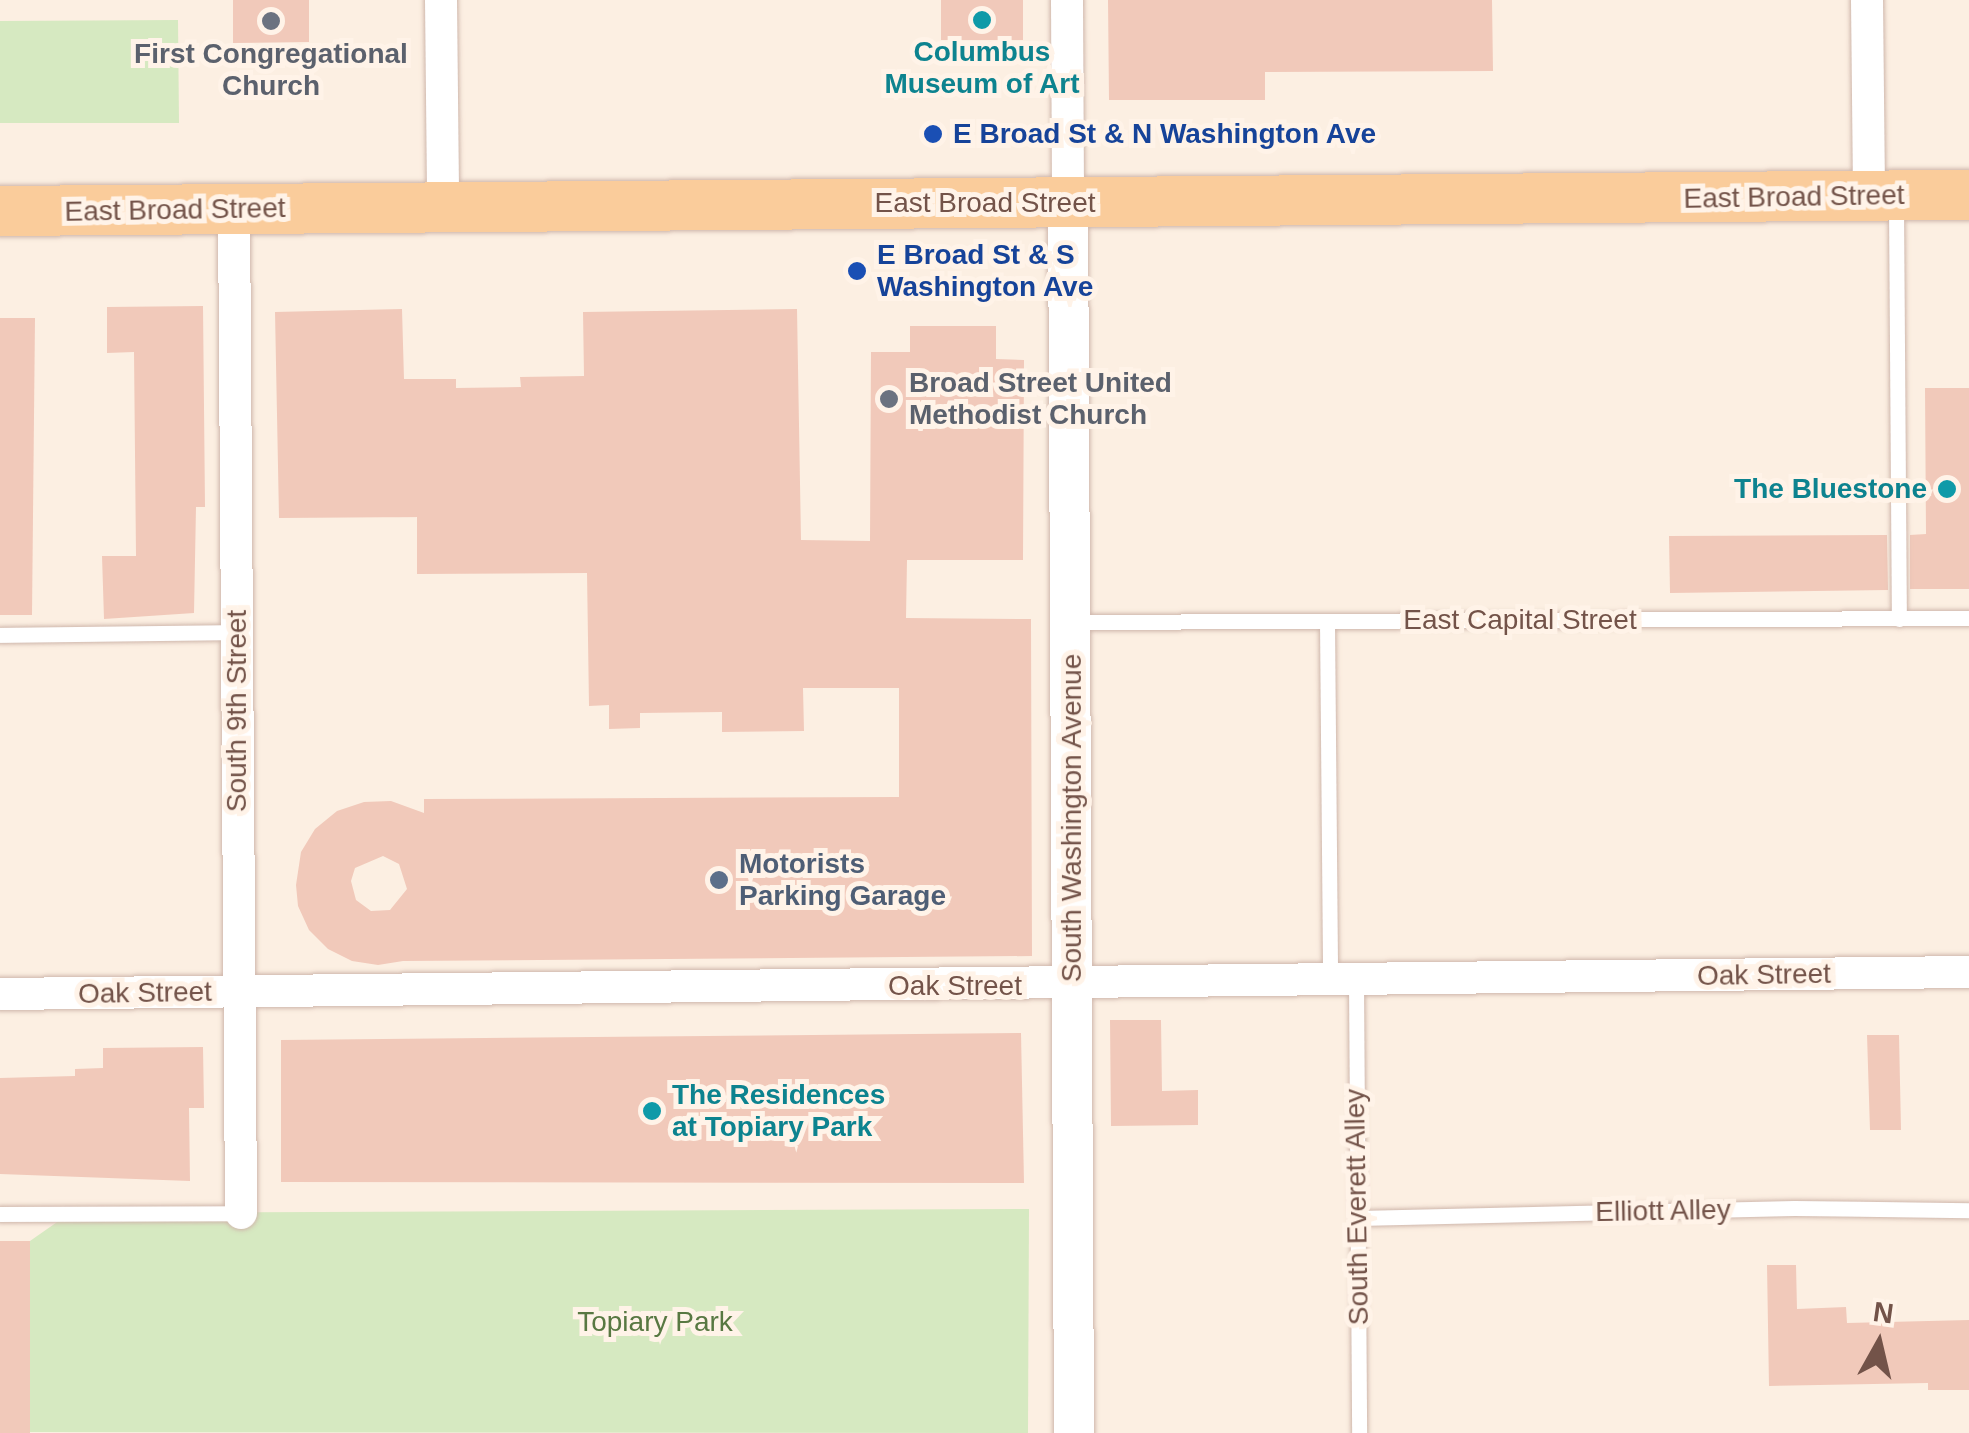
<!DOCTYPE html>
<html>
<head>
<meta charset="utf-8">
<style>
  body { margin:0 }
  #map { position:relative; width:1969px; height:1433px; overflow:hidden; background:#fcefe2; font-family:Arial,sans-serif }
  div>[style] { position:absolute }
  .green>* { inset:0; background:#d6e9c1 }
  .building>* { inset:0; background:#f1c9ba }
  .roads { filter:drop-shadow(0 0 2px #cfb7ac) drop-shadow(0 0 2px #cfb7ac) }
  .service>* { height:15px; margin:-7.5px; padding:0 7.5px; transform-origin:7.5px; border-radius:7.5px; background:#fff }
  .minor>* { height:32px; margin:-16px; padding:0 16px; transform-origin:16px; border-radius:16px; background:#fff }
  .tertiary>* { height:40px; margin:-20px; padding:0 20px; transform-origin:20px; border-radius:20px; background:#fff }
  .primary>* { height:50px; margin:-25px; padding:0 25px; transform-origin:25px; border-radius:25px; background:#facc9b }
  .dots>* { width:28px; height:28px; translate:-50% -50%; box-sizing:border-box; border:5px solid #fff3e8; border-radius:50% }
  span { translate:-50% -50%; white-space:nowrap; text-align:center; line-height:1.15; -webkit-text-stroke:10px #fff3e8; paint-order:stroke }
  .culture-label { font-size:28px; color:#0d838f; font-weight:700 }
  .right { translate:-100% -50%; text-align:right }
  .left { translate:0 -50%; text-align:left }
  .worship-label { font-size:28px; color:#5b616d; font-weight:700 }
  .transit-label { font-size:28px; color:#164399; font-weight:700 }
  .street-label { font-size:28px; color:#735349 }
  .service-label { font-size:28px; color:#4e5e75; font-weight:700 }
  .park-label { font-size:28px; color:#587842 }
  .north { position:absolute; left:1829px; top:1293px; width:100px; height:100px; -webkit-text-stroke:8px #fff3e8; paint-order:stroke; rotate:8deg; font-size:28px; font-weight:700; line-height:40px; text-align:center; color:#735349 }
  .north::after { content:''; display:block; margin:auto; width:35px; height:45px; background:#735349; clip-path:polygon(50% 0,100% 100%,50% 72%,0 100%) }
</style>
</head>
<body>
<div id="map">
  <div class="green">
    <i style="clip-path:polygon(178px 20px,179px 123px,0 123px,0 21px)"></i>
    <i style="clip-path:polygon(1029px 1209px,1028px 1433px,30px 1432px,30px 1241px,70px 1213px)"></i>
  </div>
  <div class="building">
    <i style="clip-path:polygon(233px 0,309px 0,309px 42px,233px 43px)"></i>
    <i style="clip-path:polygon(941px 0,1023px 0,1023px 40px,941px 40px)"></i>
    <i style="clip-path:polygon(1108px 0,1492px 0,1493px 71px,1265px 72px,1265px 100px,1109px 100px)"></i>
    <i style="clip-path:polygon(203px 306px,205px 507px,196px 507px,194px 613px,104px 619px,102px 556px,136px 556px,134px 352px,107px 353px,107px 307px)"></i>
    <i style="clip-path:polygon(evenodd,402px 309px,404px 379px,456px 379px,456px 388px,521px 387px,520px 377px,584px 376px,583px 312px,797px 309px,801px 540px,870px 541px,871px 352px,910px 352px,910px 326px,996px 326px,996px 359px,1024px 360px,1023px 560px,907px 560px,906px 618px,1031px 619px,1032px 956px,403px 961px,378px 965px,352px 961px,328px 949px,309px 930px,298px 906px,296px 885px,301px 852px,315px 829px,337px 811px,364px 802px,391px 801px,424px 813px,424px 799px,899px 797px,899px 688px,803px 688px,804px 731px,722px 732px,722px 712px,640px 713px,640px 728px,609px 729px,609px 705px,589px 706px,587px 573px,417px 574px,417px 517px,279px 518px,275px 312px,402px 309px,383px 856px,399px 864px,407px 889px,390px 910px,371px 911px,356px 900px,351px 881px,355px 868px,383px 856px)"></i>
    <i style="clip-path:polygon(0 318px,35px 318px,32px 615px,0 615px)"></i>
    <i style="clip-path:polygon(1925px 388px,1969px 388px,1969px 589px,1910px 589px,1910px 535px,1926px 534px)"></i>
    <i style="clip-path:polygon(1887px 535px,1888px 590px,1670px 593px,1669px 536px)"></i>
    <i style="clip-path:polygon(1110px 1020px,1161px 1020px,1162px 1091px,1198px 1090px,1198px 1125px,1111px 1126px)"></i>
    <i style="clip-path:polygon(1021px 1033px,1024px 1183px,281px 1182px,281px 1040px)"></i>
    <i style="clip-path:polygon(1867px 1035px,1899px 1035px,1901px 1130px,1870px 1130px)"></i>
    <i style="clip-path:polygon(203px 1047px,204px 1108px,189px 1108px,190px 1181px,0 1174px,0 1078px,75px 1076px,75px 1069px,103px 1068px,103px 1048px)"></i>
    <i style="clip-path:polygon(0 1241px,30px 1241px,30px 1433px,0 1433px)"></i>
    <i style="clip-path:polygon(1767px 1265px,1796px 1265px,1797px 1309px,1846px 1307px,1847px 1323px,1969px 1320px,1969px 1390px,1928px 1390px,1928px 1383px,1769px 1386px)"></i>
  </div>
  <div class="roads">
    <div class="service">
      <i style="left:1896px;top:204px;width:415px;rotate:89.6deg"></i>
      <i style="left:1327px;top:621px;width:360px;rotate:89.5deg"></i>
      <i style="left:1071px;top:622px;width:898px;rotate:-0.26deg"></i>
      <i style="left:0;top:635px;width:237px;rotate:-0.7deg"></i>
      <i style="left:1356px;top:981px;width:452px;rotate:89.6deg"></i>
      <i style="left:0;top:1214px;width:241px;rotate:-0.2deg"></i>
      <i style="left:1358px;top:1218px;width:436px;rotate:-1.3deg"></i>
      <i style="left:1794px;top:1208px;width:175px;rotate:0.7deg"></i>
    </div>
    <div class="minor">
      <i style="left:441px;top:0;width:207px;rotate:89.4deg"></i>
      <i style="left:1067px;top:0;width:202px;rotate:89.7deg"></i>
      <i style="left:1867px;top:0;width:196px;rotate:89.4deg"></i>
      <i style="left:234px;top:209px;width:1004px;rotate:89.6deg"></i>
      <i style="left:0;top:994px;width:1969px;rotate:-0.64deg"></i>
    </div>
    <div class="tertiary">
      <i style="left:1068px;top:202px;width:1231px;rotate:89.72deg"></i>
    </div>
    <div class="primary">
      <i style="left:0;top:211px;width:1969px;rotate:-0.47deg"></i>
    </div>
  </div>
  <div class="dots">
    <i style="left:982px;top:20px;background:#0f9aa8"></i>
    <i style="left:271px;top:21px;background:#6b7280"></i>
    <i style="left:933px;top:134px;background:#1a4fb4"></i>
    <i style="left:857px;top:271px;background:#1a4fb4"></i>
    <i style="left:889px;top:399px;background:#6b7280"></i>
    <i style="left:1947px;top:489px;background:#0f9aa8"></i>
    <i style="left:719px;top:880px;background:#5c6f8a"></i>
    <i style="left:652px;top:1111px;background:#0f9aa8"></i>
  </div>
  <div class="culture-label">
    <span style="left:982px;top:68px">Columbus<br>Museum of Art</span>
    <span class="right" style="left:1927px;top:489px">The Bluestone</span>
    <span class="left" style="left:672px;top:1111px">The Residences<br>at Topiary Park</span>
  </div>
  <div class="worship-label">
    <span style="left:271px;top:70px">First Congregational<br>Church</span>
    <span class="left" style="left:909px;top:399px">Broad Street United<br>Methodist Church</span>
  </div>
  <div class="transit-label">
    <span class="left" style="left:953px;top:134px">E Broad St &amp; N Washington Ave</span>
    <span class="left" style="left:877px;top:271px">E Broad St &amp; S<br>Washington Ave</span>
  </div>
  <div class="street-label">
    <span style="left:1794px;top:197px;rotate:-1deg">East Broad Street</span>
    <span style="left:985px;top:203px">East Broad Street</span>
    <span style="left:175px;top:210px;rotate:-1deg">East Broad Street</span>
    <span style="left:1520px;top:620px">East Capital Street</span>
    <span style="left:237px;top:711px;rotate:-90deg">South 9th Street</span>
    <span style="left:1072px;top:818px;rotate:-90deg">South Washington Avenue</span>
    <span style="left:1764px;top:975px;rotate:-1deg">Oak Street</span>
    <span style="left:955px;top:986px">Oak Street</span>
    <span style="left:145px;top:993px;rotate:-1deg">Oak Street</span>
    <span style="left:1357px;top:1207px;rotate:-91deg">South Everett Alley</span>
    <span style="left:1663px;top:1211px;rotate:-1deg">Elliott Alley</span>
  </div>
  <div class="service-label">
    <span class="left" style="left:739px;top:880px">Motorists<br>Parking Garage</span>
  </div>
  <div class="park-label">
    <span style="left:655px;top:1322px">Topiary Park</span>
  </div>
  <div class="north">N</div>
</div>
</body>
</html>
